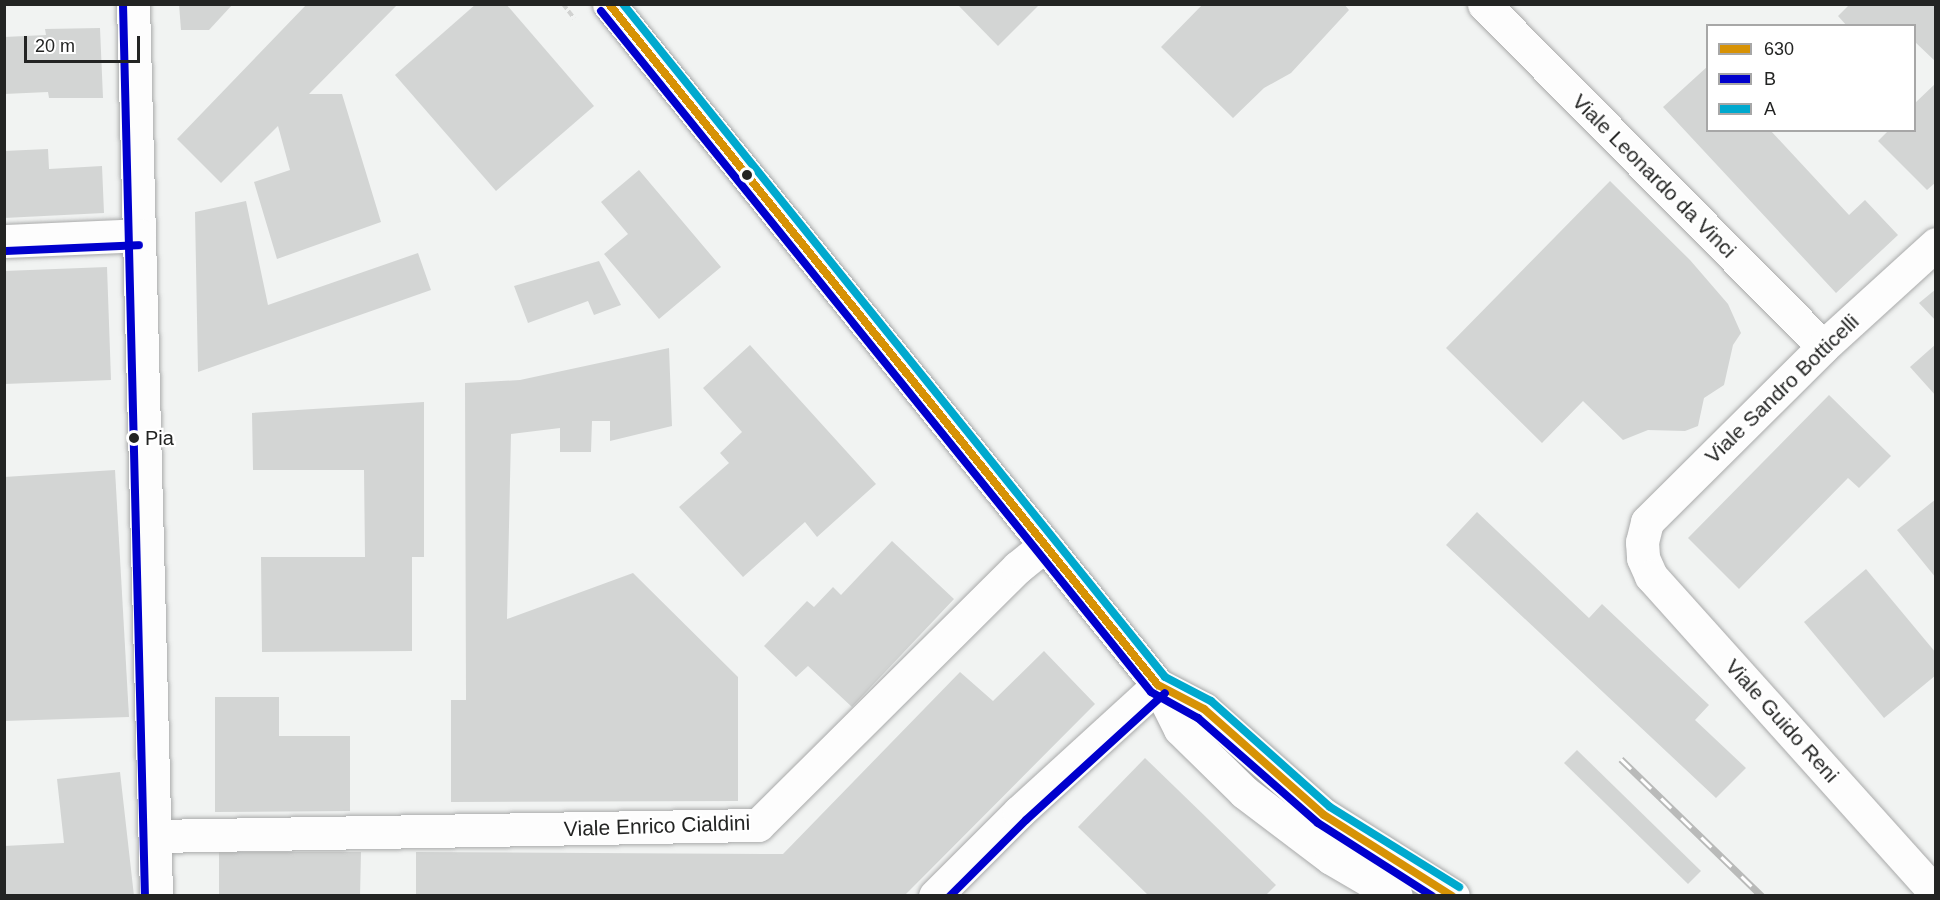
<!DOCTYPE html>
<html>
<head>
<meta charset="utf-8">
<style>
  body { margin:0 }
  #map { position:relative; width:1940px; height:900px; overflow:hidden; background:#f1f3f2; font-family:Arial,sans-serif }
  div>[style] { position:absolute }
  .building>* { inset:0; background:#d3d5d4 }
  .path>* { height:4px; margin-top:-2px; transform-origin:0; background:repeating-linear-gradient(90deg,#d1d2d1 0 6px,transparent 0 9px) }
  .roads { filter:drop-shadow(0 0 2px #a9aaaa) drop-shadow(0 0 2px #a9aaaa) }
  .street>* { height:33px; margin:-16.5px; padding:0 16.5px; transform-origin:16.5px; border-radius:16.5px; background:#fdfdfd }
  .rail>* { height:7px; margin-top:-3.5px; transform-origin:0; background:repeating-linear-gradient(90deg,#fff 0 14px,#b9bab9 0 28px); box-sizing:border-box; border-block:2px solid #b9bab9 }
  .bus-1>* { height:8px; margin:-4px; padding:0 4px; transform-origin:4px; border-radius:4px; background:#d79205 }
  .bus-2>* { height:8px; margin:-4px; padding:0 4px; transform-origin:4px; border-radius:4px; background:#0000cd }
  .bus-3>* { height:8px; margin:-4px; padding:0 4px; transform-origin:4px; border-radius:4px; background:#00a9ce }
  .dots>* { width:16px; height:16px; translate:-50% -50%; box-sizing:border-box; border:3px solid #fff; border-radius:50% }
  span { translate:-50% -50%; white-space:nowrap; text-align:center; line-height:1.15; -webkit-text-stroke:4.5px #fff; paint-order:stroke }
  .bus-label { font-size:20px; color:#232423 }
  .left { translate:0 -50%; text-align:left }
  .street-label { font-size:21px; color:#232423 }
  .frame { position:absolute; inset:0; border:6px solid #232423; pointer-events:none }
  .legend { position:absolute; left:1706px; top:24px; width:210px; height:108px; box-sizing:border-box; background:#fff; border:2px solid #a7a7a7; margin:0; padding:8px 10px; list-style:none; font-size:18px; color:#232423 }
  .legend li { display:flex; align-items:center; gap:12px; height:30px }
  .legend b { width:30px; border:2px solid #a7a7a7 }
  .scale { position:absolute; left:24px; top:36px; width:116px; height:27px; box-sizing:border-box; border:3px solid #232423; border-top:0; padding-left:8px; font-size:18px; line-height:21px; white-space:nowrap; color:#232423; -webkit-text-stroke:4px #fff; paint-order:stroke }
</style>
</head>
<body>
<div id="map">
  <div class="building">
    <i style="clip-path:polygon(179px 4px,233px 4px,209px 30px,181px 30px)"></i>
    <i style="clip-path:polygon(307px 4px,398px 4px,309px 94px,342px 94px,381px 222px,277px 259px,254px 182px,290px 170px,278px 126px,221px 183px,177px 139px)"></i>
    <i style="clip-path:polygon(476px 4px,506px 4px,594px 106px,496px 191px,395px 75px)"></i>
    <i style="clip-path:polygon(957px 4px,1040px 4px,998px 46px)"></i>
    <i style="clip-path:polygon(1203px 4px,1344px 4px,1349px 10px,1291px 73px,1264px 88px,1233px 118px,1161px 47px)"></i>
    <i style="clip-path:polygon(1850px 4px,1936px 4px,1936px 62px,1914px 41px,1914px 26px,1847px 26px,1838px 16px)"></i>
    <i style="clip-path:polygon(100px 28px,103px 98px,49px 98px,48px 92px,4px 94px,4px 37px,46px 35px,45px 29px)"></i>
    <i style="clip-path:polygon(1708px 66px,1708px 130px,1770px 130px,1849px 215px,1865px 200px,1898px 235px,1836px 293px,1663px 107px)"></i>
    <i style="clip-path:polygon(1936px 83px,1936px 182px,1927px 190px,1878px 141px,1889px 130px,1914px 130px,1914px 104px)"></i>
    <i style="clip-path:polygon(48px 149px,49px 169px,102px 166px,104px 213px,4px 218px,4px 151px)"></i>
    <i style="clip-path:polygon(639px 170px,721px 267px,659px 319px,604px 254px,628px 234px,601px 202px)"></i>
    <i style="clip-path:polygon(1610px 181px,1690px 260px,1728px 304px,1741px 333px,1733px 345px,1724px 385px,1704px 398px,1698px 426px,1685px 431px,1648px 430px,1623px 440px,1583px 401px,1542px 443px,1446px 348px)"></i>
    <i style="clip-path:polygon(246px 201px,268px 305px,418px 253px,431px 290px,198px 372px,195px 212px)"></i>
    <i style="clip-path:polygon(599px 261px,621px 305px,594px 315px,588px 301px,528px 323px,514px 286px)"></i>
    <i style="clip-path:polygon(107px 267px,111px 380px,4px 384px,4px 271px)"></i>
    <i style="clip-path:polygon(1936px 289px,1936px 321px,1919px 303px)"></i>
    <i style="clip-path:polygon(1936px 344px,1936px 396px,1910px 367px)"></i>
    <i style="clip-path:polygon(750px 345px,876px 484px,817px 537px,805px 522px,743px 577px,679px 507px,729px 463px,720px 453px,742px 432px,703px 388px)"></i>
    <i style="clip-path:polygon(669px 348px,672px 426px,610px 441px,610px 421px,592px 421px,591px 452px,560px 452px,560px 428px,511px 434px,507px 619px,633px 573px,738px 677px,738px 801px,451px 802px,451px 700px,466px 700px,465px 383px,520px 380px)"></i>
    <i style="clip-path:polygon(1829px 395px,1891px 456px,1859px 488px,1848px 478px,1739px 589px,1688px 538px)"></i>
    <i style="clip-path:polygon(424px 402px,424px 557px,412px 557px,412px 651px,262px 652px,261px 557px,365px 557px,364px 470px,253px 470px,252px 413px)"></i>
    <i style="clip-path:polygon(115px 470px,129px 717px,4px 721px,4px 477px)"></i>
    <i style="clip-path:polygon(1936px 499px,1936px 578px,1897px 530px)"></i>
    <i style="clip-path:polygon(1477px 512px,1589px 618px,1602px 604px,1709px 705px,1695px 720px,1746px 768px,1716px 798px,1446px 545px)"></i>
    <i style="clip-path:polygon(892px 541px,954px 599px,852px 707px,808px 666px,796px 677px,764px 646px,807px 601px,814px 607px,833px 587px,841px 595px)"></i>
    <i style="clip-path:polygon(1866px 569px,1936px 653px,1936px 675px,1884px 718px,1804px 622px)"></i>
    <i style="clip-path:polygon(1044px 651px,1095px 704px,904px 896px,416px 896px,416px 852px,783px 854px,960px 672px,993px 701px)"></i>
    <i style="clip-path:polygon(215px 697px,279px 697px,279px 736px,350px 736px,350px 811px,215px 812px)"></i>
    <i style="clip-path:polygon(1577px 750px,1701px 871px,1688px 884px,1564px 763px)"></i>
    <i style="clip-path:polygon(1145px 758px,1276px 885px,1265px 896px,1149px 896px,1078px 827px)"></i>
    <i style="clip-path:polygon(120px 772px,134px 896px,4px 896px,4px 846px,64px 843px,57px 779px)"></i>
    <i style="clip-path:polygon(219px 852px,361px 852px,360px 896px,219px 896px)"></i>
  </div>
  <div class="path">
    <i style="left:563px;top:4px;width:18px;rotate:52deg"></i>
  </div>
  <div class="roads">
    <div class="street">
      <i style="left:133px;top:4px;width:892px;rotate:88.52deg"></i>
      <i style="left:609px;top:4px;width:875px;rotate:51.13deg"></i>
      <i style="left:1158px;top:685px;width:49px;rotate:63.4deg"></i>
      <i style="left:1180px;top:729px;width:90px;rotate:44.5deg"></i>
      <i style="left:1244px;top:792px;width:109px;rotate:37.2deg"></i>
      <i style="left:1331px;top:858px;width:75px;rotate:30.3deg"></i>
      <i style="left:1484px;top:4px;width:482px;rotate:45.3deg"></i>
      <i style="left:4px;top:241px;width:135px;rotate:-2.5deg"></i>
      <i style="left:1936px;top:244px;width:153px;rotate:137.7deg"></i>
      <i style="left:1823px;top:347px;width:248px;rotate:135.2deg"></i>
      <i style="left:1647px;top:522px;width:21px;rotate:104deg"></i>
      <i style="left:1642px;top:542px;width:16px;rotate:86deg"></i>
      <i style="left:1643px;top:558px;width:20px;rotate:66deg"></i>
      <i style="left:1651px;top:576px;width:427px;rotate:48.1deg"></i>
      <i style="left:1158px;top:685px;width:52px;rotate:27.6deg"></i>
      <i style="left:1204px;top:709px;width:160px;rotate:41.5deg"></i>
      <i style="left:1324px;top:815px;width:152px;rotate:32.1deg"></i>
      <i style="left:155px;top:836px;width:603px;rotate:-1.05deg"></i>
      <i style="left:758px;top:825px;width:366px;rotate:-44.8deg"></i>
      <i style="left:1018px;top:567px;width:35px;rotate:-39deg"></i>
      <i style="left:935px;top:896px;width:119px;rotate:-45deg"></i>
      <i style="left:1019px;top:812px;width:188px;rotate:-42.4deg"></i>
    </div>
  </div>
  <div class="rail">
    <i style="left:1621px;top:759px;width:197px;rotate:44.2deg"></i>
  </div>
  <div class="bus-1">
    <i style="left:609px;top:4px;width:875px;rotate:51.13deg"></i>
    <i style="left:1158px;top:685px;width:52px;rotate:27.6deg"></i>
    <i style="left:1204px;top:709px;width:160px;rotate:41.5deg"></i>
    <i style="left:1324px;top:815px;width:151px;rotate:32.3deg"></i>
  </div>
  <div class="bus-2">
    <i style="left:123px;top:4px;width:892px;rotate:88.59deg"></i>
    <i style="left:601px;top:11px;width:875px;rotate:51.07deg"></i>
    <i style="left:1151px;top:692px;width:54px;rotate:29deg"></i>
    <i style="left:1198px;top:718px;width:159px;rotate:41.2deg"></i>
    <i style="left:1318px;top:823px;width:135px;rotate:32.6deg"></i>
    <i style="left:4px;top:251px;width:135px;rotate:-2.5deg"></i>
    <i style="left:950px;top:896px;width:107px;rotate:-45deg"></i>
    <i style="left:1026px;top:820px;width:188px;rotate:-42.4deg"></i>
  </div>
  <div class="bus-3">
    <i style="left:623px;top:4px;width:864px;rotate:51.15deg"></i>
    <i style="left:1165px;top:677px;width:52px;rotate:27.6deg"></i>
    <i style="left:1211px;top:701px;width:159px;rotate:41.7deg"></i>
    <i style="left:1330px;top:807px;width:152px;rotate:31.8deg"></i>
  </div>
  <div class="dots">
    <i style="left:747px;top:175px;background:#232423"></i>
    <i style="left:134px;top:438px;background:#232423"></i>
  </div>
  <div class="bus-label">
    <span class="left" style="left:145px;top:438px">Pia</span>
  </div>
  <div class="street-label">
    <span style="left:1654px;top:176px;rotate:45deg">Viale Leonardo da Vinci</span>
    <span style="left:1782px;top:389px;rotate:-44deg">Viale Sandro Botticelli</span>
    <span style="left:1782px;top:721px;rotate:48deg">Viale Guido Reni</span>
    <span style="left:657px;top:826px;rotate:-2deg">Viale Enrico Cialdini</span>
  </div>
  <div class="frame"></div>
  <ul class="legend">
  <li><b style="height:8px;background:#d79205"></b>630</li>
  <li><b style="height:8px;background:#0000cd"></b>B</li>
  <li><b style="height:8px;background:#00a9ce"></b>A</li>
  </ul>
  <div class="scale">20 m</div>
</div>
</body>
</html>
